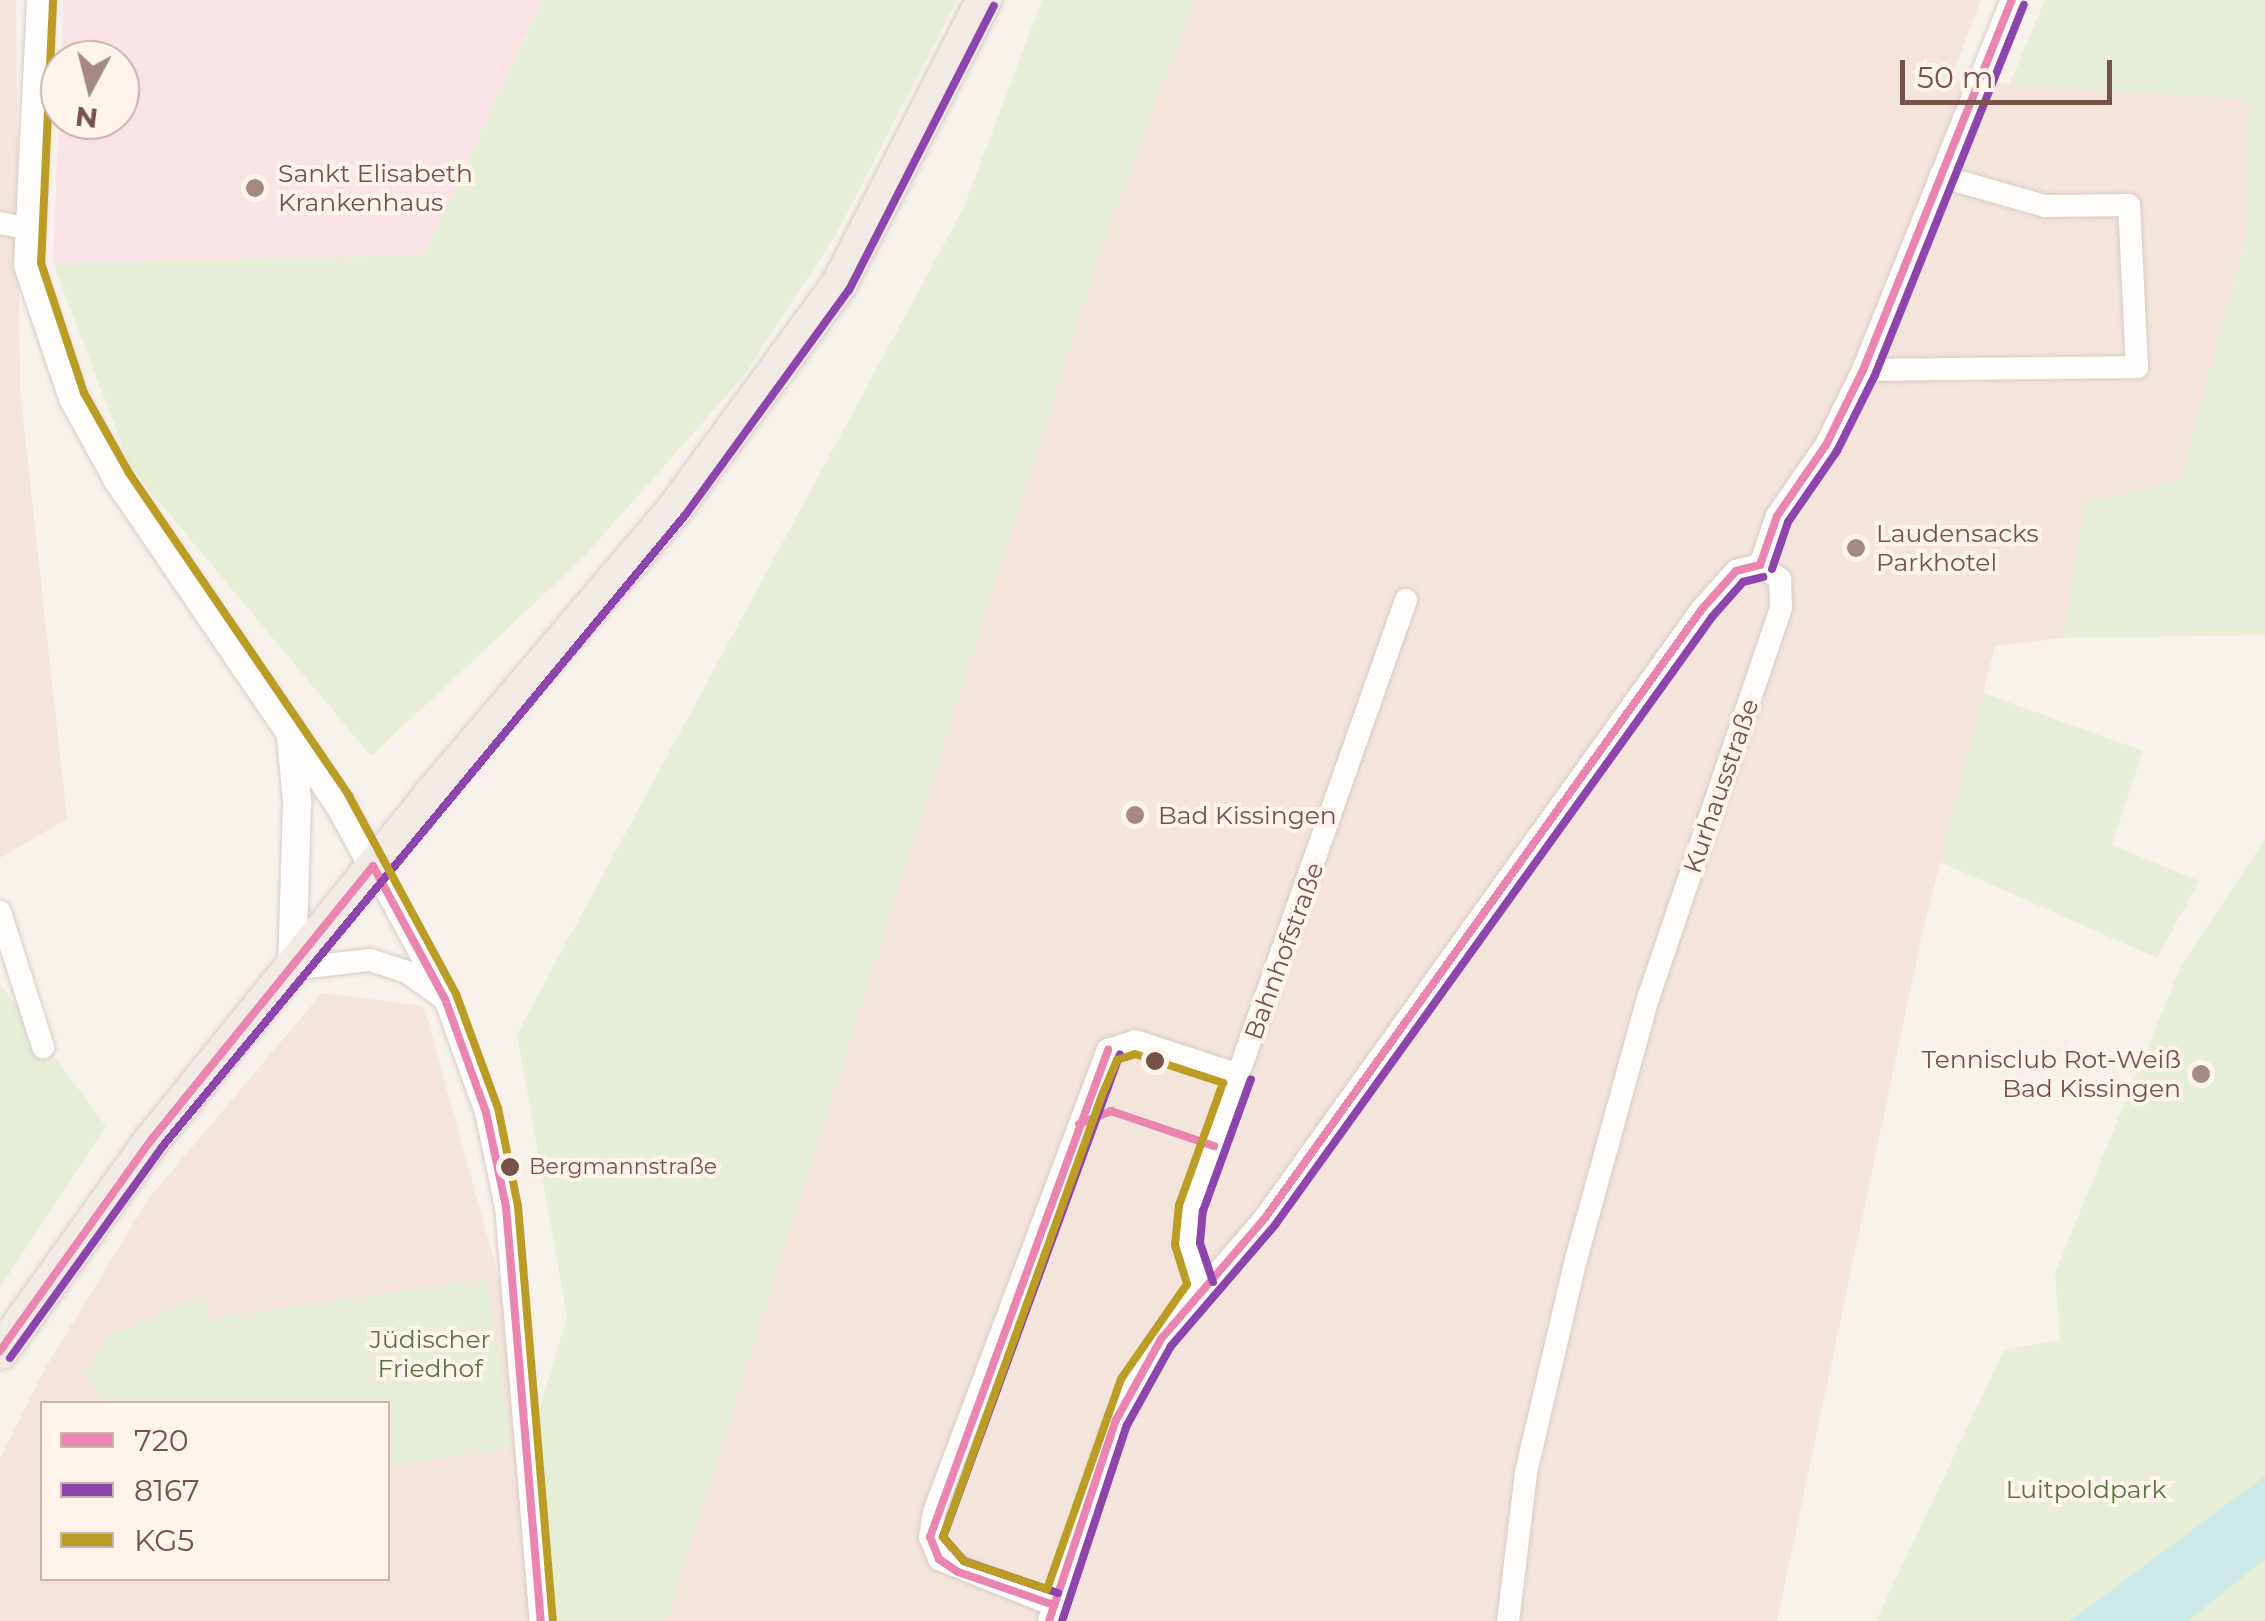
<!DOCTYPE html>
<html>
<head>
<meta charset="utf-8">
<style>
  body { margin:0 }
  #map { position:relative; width:2265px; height:1621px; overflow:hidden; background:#f7f1eb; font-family:Montserrat,sans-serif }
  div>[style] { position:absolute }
  .residential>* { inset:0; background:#f3e5db }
  .medical>* { inset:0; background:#f9e3e6 }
  .green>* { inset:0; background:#e6eed5 }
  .water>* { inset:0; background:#cbeae8 }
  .roads { filter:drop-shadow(0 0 2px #d6ccc8) drop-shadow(0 0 2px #d6ccc8) }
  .minor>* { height:22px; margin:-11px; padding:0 11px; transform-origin:11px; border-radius:11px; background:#fefdfc }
  .tertiary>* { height:28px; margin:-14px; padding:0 14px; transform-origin:14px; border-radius:14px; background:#fefdfc }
  .primary>* { height:35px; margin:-17.5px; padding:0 17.5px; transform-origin:17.5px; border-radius:17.5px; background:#f2ebe5 }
  .bus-1>* { height:8px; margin:-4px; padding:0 4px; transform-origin:4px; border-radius:4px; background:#ea84b1 }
  .bus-2>* { height:8px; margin:-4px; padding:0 4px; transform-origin:4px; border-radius:4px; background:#8e44ad }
  .bus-3>* { height:8px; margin:-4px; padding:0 4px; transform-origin:4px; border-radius:4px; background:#bb9c24 }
  .dots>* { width:28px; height:28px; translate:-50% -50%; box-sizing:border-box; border:5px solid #fff4ec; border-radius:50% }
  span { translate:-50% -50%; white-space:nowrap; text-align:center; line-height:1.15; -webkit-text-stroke:8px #fff4ec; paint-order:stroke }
  .bus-label { font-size:22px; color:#775249 }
  .left { translate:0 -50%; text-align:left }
  .poi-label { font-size:25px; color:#775249 }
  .right { translate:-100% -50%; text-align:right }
  .street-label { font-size:25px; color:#775249 }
  .park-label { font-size:25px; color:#58773e }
  .legend { position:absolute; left:40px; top:1401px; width:350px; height:180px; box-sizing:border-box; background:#fff4ec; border:2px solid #c9b3ab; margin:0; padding:12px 18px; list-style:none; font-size:30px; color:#775249 }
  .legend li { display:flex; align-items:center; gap:20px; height:50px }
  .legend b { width:50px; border:2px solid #c9b3ab }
  .north { position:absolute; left:40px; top:40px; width:100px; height:100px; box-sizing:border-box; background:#fff4ec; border:2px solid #c9b3ab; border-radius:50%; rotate:187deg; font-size:28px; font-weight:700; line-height:40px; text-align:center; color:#775249 }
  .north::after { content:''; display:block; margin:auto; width:35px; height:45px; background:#a48a82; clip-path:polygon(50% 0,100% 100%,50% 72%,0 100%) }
  .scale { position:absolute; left:1900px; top:60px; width:212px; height:45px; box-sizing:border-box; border:5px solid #775249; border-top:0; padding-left:12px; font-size:30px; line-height:35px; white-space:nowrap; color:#775249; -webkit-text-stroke:8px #fff4ec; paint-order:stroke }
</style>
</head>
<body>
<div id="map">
  <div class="residential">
    <i style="clip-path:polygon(0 0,16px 0,20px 390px,67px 819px,0 858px)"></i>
    <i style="clip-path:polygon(1194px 0,1981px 0,1950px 80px,2247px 98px,2246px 236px,2180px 481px,2086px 503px,2063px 638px,1995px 646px,1923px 930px,1777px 1621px,666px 1621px,1103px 243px)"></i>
    <i style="clip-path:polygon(evenodd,322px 993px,424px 1006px,537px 1417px,555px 1621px,0 1621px,0 1458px,44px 1370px,149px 1198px,322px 993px,42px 1404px,388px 1404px,388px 1578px,42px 1578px,42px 1404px)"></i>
  </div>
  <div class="medical">
    <i style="clip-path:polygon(63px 0,542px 0,424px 255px,53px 263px,60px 82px,60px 120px,120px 120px,120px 60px,61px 60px)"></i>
  </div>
  <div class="green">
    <i style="clip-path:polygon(542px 0,957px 0,837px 233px,743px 377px,582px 559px,371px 756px,131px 468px,53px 263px,424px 255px)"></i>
    <i style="clip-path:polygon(1042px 0,1194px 0,1103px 243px,666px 1621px,555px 1621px,537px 1417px,567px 1317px,517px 1034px,964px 207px)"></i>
    <i style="clip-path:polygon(2045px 0,2265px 0,2265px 635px,2063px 638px,2085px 502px,2180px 481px,2246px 237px,2247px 99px,2009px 85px)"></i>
    <i style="clip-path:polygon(1983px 693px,2143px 751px,2112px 845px,2199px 881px,2157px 958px,1940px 862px)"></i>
    <i style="clip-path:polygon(2265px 839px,2265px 1621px,1876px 1621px,2004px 1350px,2060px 1340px,2055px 1273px,2181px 966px)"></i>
    <i style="clip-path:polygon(0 984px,106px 1126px,0 1288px)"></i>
    <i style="clip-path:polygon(487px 1279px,512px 1448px,388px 1466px,388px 1404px,105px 1403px,87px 1375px,107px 1337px,204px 1294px,210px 1319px)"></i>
  </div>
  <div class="water">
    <i style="clip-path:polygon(2265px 1476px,2265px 1559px,2188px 1621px,2070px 1621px)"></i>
  </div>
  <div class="roads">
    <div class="minor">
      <i style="left:0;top:223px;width:26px;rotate:11deg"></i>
      <i style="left:1863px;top:370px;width:274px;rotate:-0.6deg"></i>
      <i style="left:2137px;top:367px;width:162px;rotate:-92.8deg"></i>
      <i style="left:2129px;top:205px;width:84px;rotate:179.3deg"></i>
      <i style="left:2045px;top:206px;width:109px;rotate:-164.1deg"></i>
      <i style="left:1760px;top:565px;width:52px;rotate:-70.9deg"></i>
      <i style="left:1777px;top:516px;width:86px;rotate:-55.4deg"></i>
      <i style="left:1826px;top:445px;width:84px;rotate:-63.7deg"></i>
      <i style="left:1863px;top:370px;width:399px;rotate:-68.1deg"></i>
      <i style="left:373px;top:866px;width:151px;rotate:61.6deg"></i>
      <i style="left:445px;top:999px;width:120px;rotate:70.1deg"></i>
      <i style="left:486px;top:1112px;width:97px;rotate:78.1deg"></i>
      <i style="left:506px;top:1207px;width:415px;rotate:85.2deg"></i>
      <i style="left:0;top:912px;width:142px;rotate:72.3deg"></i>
      <i style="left:292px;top:969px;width:79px;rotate:-6.6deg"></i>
      <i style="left:370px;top:960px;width:39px;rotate:18deg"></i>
      <i style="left:407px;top:972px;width:43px;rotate:35.5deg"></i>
      <i style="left:1201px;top:1286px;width:44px;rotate:-108.4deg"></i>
      <i style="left:1187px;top:1244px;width:36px;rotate:-84deg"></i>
      <i style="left:1191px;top:1208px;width:645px;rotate:-70.53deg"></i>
      <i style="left:1054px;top:1605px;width:124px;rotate:-158.2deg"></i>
      <i style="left:939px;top:1559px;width:24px;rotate:-112deg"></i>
      <i style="left:930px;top:1537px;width:25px;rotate:-81deg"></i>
      <i style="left:934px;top:1512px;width:494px;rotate:-69.4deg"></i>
      <i style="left:1108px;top:1050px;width:28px;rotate:-18deg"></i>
      <i style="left:1135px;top:1041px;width:109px;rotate:18.1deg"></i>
      <i style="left:1049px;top:1621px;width:212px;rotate:-71.6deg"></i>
      <i style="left:1116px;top:1420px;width:93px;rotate:-60.9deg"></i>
      <i style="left:1161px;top:1339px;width:160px;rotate:-49.3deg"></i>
      <i style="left:1265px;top:1218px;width:750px;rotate:-54.34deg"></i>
      <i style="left:1702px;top:609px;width:51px;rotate:-48.2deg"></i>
      <i style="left:1736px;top:571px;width:25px;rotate:-14deg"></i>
      <i style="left:1760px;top:565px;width:24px;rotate:35deg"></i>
      <i style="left:1780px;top:579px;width:29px;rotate:88deg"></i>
      <i style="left:1781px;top:608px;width:412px;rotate:108.8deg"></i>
      <i style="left:1648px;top:998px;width:271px;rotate:105.4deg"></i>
      <i style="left:1576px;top:1259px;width:220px;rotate:103.2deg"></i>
      <i style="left:1526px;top:1473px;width:149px;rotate:96.9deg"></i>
    </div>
    <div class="tertiary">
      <i style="left:41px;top:0;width:265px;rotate:92.8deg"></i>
      <i style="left:28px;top:265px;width:140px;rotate:71.3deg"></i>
      <i style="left:73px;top:398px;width:94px;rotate:61.2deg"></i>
      <i style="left:118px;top:480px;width:390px;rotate:55.7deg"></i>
      <i style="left:338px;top:802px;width:73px;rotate:61.3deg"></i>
      <i style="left:291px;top:738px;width:64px;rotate:84.6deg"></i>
      <i style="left:297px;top:802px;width:167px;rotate:91.7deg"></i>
    </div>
    <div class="primary">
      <i style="left:0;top:1351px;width:261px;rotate:-54.4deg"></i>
      <i style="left:152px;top:1139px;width:445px;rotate:-51deg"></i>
      <i style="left:432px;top:793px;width:377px;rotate:-49.6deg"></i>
      <i style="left:676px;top:506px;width:276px;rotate:-53.8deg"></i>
      <i style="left:839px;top:283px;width:318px;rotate:-63deg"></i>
    </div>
  </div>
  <div class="bus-1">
    <i style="left:1760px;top:565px;width:52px;rotate:-70.9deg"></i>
    <i style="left:1777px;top:516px;width:86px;rotate:-55.4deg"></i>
    <i style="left:1826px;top:445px;width:84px;rotate:-63.7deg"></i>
    <i style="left:1863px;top:370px;width:399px;rotate:-68.1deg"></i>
    <i style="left:373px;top:866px;width:151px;rotate:61.6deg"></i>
    <i style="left:445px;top:999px;width:120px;rotate:70.1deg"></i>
    <i style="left:486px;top:1112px;width:97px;rotate:78.1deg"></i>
    <i style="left:506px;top:1207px;width:415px;rotate:85.2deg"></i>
    <i style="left:1079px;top:1124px;width:35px;rotate:-22deg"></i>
    <i style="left:1111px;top:1111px;width:109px;rotate:18.8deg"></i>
    <i style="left:0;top:1351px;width:261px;rotate:-54.4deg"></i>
    <i style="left:152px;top:1139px;width:351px;rotate:-51deg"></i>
    <i style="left:1054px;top:1605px;width:102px;rotate:-161deg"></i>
    <i style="left:958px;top:1572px;width:23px;rotate:-146deg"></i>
    <i style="left:939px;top:1559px;width:24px;rotate:-112deg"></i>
    <i style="left:930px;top:1537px;width:519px;rotate:-69.92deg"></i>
    <i style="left:1049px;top:1621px;width:212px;rotate:-71.6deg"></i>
    <i style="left:1116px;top:1420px;width:93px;rotate:-60.9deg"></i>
    <i style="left:1161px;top:1339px;width:160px;rotate:-49.3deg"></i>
    <i style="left:1265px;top:1218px;width:750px;rotate:-54.34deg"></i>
    <i style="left:1702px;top:609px;width:51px;rotate:-48.2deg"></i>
    <i style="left:1736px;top:571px;width:25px;rotate:-14deg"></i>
  </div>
  <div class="bus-2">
    <i style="left:1772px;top:569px;width:50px;rotate:-71.2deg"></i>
    <i style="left:1788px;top:522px;width:86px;rotate:-55.4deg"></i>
    <i style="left:1837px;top:451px;width:85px;rotate:-63.4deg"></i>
    <i style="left:1875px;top:375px;width:399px;rotate:-68.1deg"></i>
    <i style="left:1213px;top:1282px;width:41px;rotate:-108.4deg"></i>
    <i style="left:1200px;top:1243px;width:32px;rotate:-85deg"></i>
    <i style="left:1203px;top:1211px;width:140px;rotate:-70deg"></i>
    <i style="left:10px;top:1358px;width:260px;rotate:-54.2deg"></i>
    <i style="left:162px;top:1147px;width:822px;rotate:-50.38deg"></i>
    <i style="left:686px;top:514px;width:277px;rotate:-54deg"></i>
    <i style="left:849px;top:290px;width:319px;rotate:-63deg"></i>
    <i style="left:1058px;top:1593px;width:99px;rotate:-161.2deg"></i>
    <i style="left:964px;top:1561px;width:32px;rotate:-131deg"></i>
    <i style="left:943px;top:1537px;width:514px;rotate:-69.87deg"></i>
    <i style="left:1062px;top:1621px;width:206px;rotate:-71.7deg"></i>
    <i style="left:1127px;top:1425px;width:90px;rotate:-60.9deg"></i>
    <i style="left:1171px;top:1346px;width:160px;rotate:-49.3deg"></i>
    <i style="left:1275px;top:1225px;width:749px;rotate:-54.29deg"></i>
    <i style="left:1712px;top:617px;width:47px;rotate:-48.5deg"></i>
    <i style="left:1743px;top:582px;width:21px;rotate:-14deg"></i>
  </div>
  <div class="bus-3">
    <i style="left:53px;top:1px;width:262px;rotate:92.6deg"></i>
    <i style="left:41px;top:263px;width:137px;rotate:71.7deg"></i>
    <i style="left:84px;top:393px;width:92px;rotate:60.6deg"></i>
    <i style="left:129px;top:473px;width:391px;rotate:55.7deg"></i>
    <i style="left:349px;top:796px;width:225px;rotate:61.6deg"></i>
    <i style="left:456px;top:994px;width:121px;rotate:69.8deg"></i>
    <i style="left:498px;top:1108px;width:100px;rotate:78.5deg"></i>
    <i style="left:518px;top:1206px;width:415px;rotate:85.2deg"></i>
    <i style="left:1135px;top:1054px;width:93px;rotate:18.2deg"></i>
    <i style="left:1223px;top:1083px;width:130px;rotate:109.8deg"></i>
    <i style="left:1179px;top:1205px;width:40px;rotate:95.7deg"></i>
    <i style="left:1175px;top:1245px;width:41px;rotate:72.9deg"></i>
    <i style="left:1187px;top:1284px;width:116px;rotate:124.8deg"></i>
    <i style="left:1121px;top:1379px;width:223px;rotate:109.4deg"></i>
    <i style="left:1047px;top:1589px;width:88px;rotate:-161.4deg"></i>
    <i style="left:964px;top:1561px;width:32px;rotate:-131deg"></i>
    <i style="left:943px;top:1537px;width:472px;rotate:-70.2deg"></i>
    <i style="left:1103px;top:1093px;width:36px;rotate:-67deg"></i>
    <i style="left:1117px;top:1060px;width:19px;rotate:-18deg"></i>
  </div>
  <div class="dots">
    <i style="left:255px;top:188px;background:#a48a82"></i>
    <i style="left:1856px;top:548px;background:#a48a82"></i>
    <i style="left:1135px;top:815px;background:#a48a82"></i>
    <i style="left:1155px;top:1061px;background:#775249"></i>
    <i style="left:2201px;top:1074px;background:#a48a82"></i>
    <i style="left:510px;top:1167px;background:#775249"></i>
  </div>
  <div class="bus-label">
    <span class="left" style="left:529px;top:1167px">Bergmannstraße</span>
  </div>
  <div class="poi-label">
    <span class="left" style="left:278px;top:188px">Sankt Elisabeth<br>Krankenhaus</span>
    <span class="left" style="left:1876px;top:548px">Laudensacks<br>Parkhotel</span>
    <span class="left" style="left:1158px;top:815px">Bad Kissingen</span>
    <span class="right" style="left:2181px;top:1074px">Tennisclub Rot-Weiß<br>Bad Kissingen</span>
  </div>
  <div class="street-label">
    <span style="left:1721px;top:786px;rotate:-71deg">Kurhausstraße</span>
    <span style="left:1284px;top:951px;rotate:-70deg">Bahnhofstraße</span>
  </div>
  <div class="park-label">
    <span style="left:430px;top:1354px">Jüdischer<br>Friedhof</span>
    <span style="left:2086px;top:1489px">Luitpoldpark</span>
  </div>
  <ul class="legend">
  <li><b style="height:12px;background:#ea84b1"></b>720</li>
  <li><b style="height:12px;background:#8e44ad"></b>8167</li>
  <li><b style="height:12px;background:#bb9c24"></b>KG5</li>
  </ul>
  <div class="north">N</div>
  <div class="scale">50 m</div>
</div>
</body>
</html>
